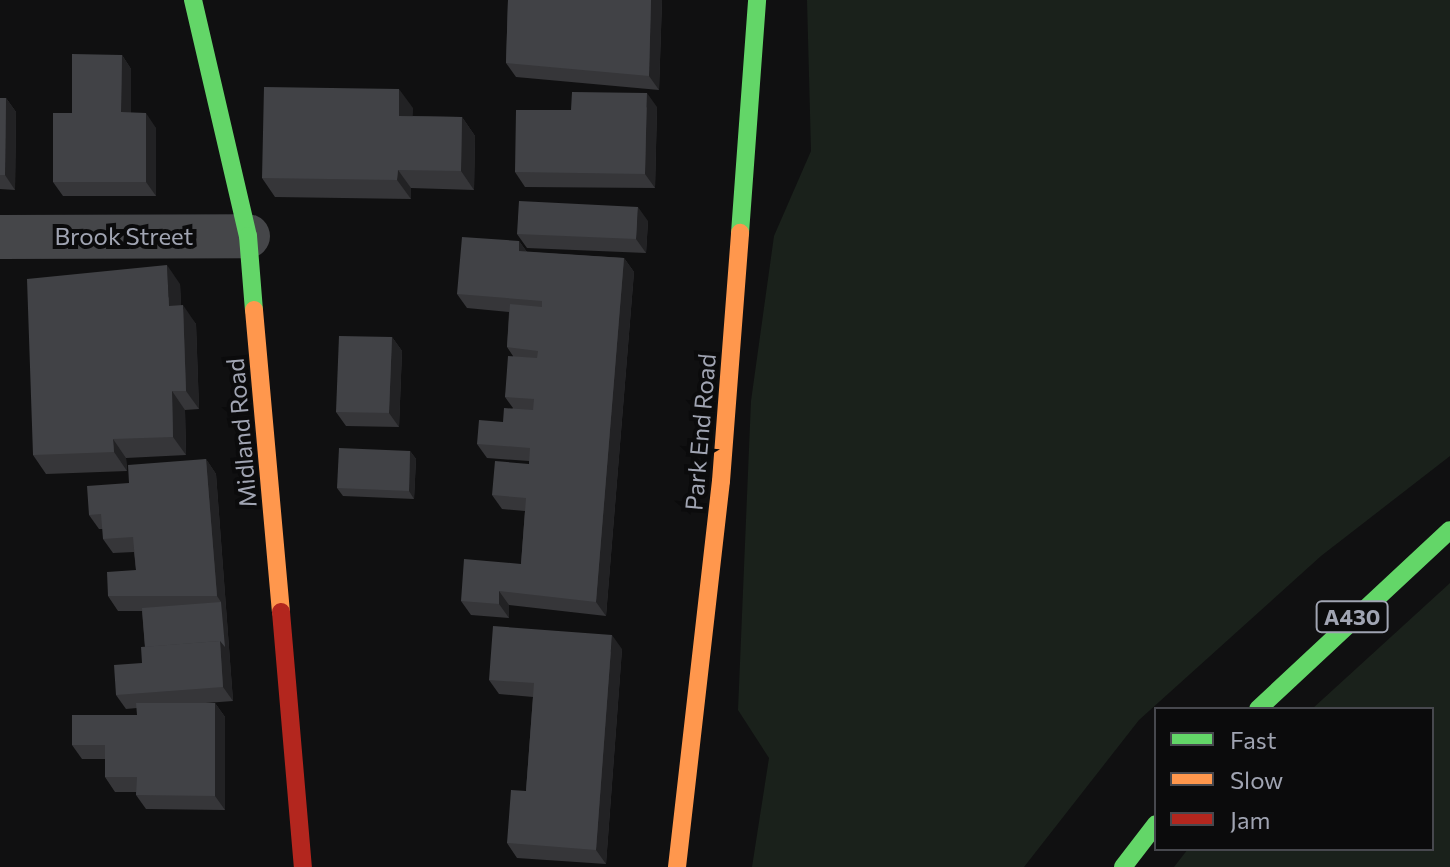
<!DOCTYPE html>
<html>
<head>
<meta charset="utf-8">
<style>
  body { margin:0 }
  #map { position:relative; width:1450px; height:867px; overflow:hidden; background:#101011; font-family:Commissioner,sans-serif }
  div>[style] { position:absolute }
  .green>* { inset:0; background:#1a211b }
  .street>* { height:44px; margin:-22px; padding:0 22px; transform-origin:22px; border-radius:22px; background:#454649 }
  .fast>* { height:18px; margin:-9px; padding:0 9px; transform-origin:9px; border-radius:9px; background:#63d668 }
  .slow>* { height:18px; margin:-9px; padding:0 9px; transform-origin:9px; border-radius:9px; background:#ff974d }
  .jam>* { height:18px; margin:-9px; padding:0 9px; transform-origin:9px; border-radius:9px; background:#b3261e }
  .wall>* { inset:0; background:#363639 }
  .shaded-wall>* { inset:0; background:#222224 }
  .building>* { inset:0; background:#414246 }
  span { translate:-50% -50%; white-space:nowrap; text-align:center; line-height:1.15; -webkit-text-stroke:8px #0b0b0c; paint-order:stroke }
  .shield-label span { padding:2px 6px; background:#0b0b0c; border:2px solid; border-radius:6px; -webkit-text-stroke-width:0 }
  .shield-label { font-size:22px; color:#a0a4b2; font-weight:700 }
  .street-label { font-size:24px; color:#a0a4b2 }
  .legend { position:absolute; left:1154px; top:707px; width:280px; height:144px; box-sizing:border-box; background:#0b0b0c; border:2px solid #47484e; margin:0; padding:10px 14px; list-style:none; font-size:24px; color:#a0a4b2 }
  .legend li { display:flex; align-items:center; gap:16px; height:40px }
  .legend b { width:40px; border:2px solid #47484e }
</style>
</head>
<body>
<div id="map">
  <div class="green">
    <i style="clip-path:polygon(807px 0,1450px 0,1450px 456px,1321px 556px,1139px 720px,1024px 867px,752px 867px,769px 758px,738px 710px,751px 401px,774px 236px,811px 151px)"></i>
    <i style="clip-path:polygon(1450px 583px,1450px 867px,1174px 867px,1188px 849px,1432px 849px,1432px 709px,1312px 709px)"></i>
  </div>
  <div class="street">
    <i style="left:0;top:237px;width:248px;rotate:-0.2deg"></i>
  </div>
  <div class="fast">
    <i style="left:193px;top:0;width:242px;rotate:76.9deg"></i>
    <i style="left:248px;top:236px;width:74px;rotate:85.4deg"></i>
    <i style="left:740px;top:233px;width:234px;rotate:-85.8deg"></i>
    <i style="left:1258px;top:709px;width:262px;rotate:-43deg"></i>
    <i style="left:1123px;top:867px;width:54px;rotate:-52.5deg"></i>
  </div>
  <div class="slow">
    <i style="left:254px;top:310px;width:303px;rotate:84.9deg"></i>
    <i style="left:677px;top:867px;width:388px;rotate:-83.5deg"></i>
    <i style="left:721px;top:481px;width:249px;rotate:-85.6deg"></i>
  </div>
  <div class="jam">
    <i style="left:281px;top:612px;width:256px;rotate:85.1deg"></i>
  </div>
  <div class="wall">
    <i style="clip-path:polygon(508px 0,662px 0,659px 90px,516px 77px,506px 63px)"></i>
    <i style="clip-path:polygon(122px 55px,131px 69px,131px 113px,156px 128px,156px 196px,63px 196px,53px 182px)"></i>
    <i style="clip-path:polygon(0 98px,6px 98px,16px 112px,15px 190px,0 189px)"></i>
    <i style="clip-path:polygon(657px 107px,655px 188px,525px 187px,515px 172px,571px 110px)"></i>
    <i style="clip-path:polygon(413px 108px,412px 116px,462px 117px,475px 136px,474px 190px,411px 188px,411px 199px,275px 197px,262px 178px)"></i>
    <i style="clip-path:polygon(648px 221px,646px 253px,527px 248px,517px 234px)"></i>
    <i style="clip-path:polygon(519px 241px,527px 252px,624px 258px,634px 272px,606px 616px,509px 605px,509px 618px,471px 615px,461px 601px,521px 564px,525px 511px,502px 509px,492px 495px,529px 464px,529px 461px,487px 458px,477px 444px,503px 422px,513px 408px,505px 397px,513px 356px,507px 347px,509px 312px,467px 308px,457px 294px)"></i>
    <i style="clip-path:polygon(180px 284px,181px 306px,196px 324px,199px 409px,185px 410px,186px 455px,126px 458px,127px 471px,46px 474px,33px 455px)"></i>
    <i style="clip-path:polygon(392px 337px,402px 351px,399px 427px,346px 426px,336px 412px)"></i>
    <i style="clip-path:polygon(410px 451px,416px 459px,414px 499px,343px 496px,337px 488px)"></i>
    <i style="clip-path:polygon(206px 459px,216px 474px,233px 701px,206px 703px,215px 703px,225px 717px,225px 810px,146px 809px,136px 795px,136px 792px,115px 792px,105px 777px,105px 759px,82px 759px,72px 745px,137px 715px,137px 708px,126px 709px,116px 695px,142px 663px,145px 647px,142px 611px,118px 611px,108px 596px,136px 570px,134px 552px,113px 553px,103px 539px,103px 529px,99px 529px,89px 515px,129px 483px)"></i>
    <i style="clip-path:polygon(622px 649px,606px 864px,517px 858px,507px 843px,526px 791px,533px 697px,499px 694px,489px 680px)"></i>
  </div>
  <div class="shaded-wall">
    <i style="clip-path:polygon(651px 0,662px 0,659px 90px,649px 76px)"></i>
    <i style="clip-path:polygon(122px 55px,131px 69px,131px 127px,121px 112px)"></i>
    <i style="clip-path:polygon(399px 89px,413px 108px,412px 135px,399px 116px)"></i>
    <i style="clip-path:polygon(647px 93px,657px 107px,655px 188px,645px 174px)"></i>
    <i style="clip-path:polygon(6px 98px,16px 112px,15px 190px,5px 175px)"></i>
    <i style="clip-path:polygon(146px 113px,156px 128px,156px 196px,146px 182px)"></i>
    <i style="clip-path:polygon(462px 117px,475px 136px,474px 190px,461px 171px)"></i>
    <i style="clip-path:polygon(398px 170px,411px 188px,411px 199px,397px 180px)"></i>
    <i style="clip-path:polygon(638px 207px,648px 221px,646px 253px,636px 239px)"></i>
    <i style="clip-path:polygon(519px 241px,529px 255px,519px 251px)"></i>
    <i style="clip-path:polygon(624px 258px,634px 272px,606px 616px,596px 602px)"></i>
    <i style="clip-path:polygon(167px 265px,180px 284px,182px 325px,169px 306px)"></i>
    <i style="clip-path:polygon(183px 305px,196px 324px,199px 409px,186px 391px)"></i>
    <i style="clip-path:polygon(392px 337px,402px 351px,399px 427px,389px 413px)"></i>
    <i style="clip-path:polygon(172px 391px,185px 410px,186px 455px,173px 437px)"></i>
    <i style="clip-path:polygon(113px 439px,126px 458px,127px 471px,114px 452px)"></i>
    <i style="clip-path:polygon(410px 451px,416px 459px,414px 499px,409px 491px)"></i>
    <i style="clip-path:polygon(206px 459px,216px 474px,233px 701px,223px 687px,220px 641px,221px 602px,217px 596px)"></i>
    <i style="clip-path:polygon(499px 591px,509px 605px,509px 618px,499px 604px)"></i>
    <i style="clip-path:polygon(612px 635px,622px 649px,606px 864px,596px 850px)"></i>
    <i style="clip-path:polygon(215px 703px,225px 717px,225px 810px,215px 796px)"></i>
  </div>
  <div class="building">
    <i style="clip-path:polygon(508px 0,651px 0,649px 76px,506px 63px)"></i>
    <i style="clip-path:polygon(72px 54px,122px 55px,121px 112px,146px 113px,146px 182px,53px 182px,53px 113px,72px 113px)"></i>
    <i style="clip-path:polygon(264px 87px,399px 89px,399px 116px,462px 117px,461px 171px,398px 170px,397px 180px,262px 178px)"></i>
    <i style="clip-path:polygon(572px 92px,647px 93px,645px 174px,515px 172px,516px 110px,571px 110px)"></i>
    <i style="clip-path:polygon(0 98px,6px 98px,5px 175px,0 175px)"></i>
    <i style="clip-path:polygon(519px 201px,638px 207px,636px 239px,517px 234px)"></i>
    <i style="clip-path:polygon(462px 237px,519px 241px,519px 251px,624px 258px,596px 602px,499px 591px,499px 604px,461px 601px,464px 559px,521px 564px,526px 498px,492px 495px,495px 461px,529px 464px,530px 448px,477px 444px,479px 420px,503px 422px,504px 408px,533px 410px,534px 399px,505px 397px,508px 356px,537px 358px,538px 351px,507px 347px,510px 304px,542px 307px,542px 301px,457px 294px)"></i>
    <i style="clip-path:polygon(167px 265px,169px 306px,183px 305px,186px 391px,172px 391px,173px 437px,113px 439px,114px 452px,33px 455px,27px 279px)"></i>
    <i style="clip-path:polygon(339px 336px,392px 337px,389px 413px,336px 412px)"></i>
    <i style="clip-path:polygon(339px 448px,410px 451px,409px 491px,337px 488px)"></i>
    <i style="clip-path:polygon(206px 459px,217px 596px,108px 596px,107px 572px,136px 570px,133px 537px,103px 539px,101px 514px,89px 515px,87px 486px,129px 483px,128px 465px)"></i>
    <i style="clip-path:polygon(221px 602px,225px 647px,220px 641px,145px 647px,142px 608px)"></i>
    <i style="clip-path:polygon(493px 626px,612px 635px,596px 850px,507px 843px,511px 790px,526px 791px,534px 683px,489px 680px)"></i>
    <i style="clip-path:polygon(220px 641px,223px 687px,116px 695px,114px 665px,142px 663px,141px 647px)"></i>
    <i style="clip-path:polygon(136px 703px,215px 703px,215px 796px,136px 795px,137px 777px,105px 777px,105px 745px,72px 745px,72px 715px,137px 715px)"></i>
  </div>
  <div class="shield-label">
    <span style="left:1352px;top:617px">A430</span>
  </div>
  <div class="street-label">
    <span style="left:124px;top:236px">Brook Street</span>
    <span style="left:700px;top:432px;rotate:-85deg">Park End Road</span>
    <span style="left:241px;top:433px;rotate:-95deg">Midland Road</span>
  </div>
  <ul class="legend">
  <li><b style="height:10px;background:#63d668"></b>Fast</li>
  <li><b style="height:10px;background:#ff974d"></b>Slow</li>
  <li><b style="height:10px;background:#b3261e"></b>Jam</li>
  </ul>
</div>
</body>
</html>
